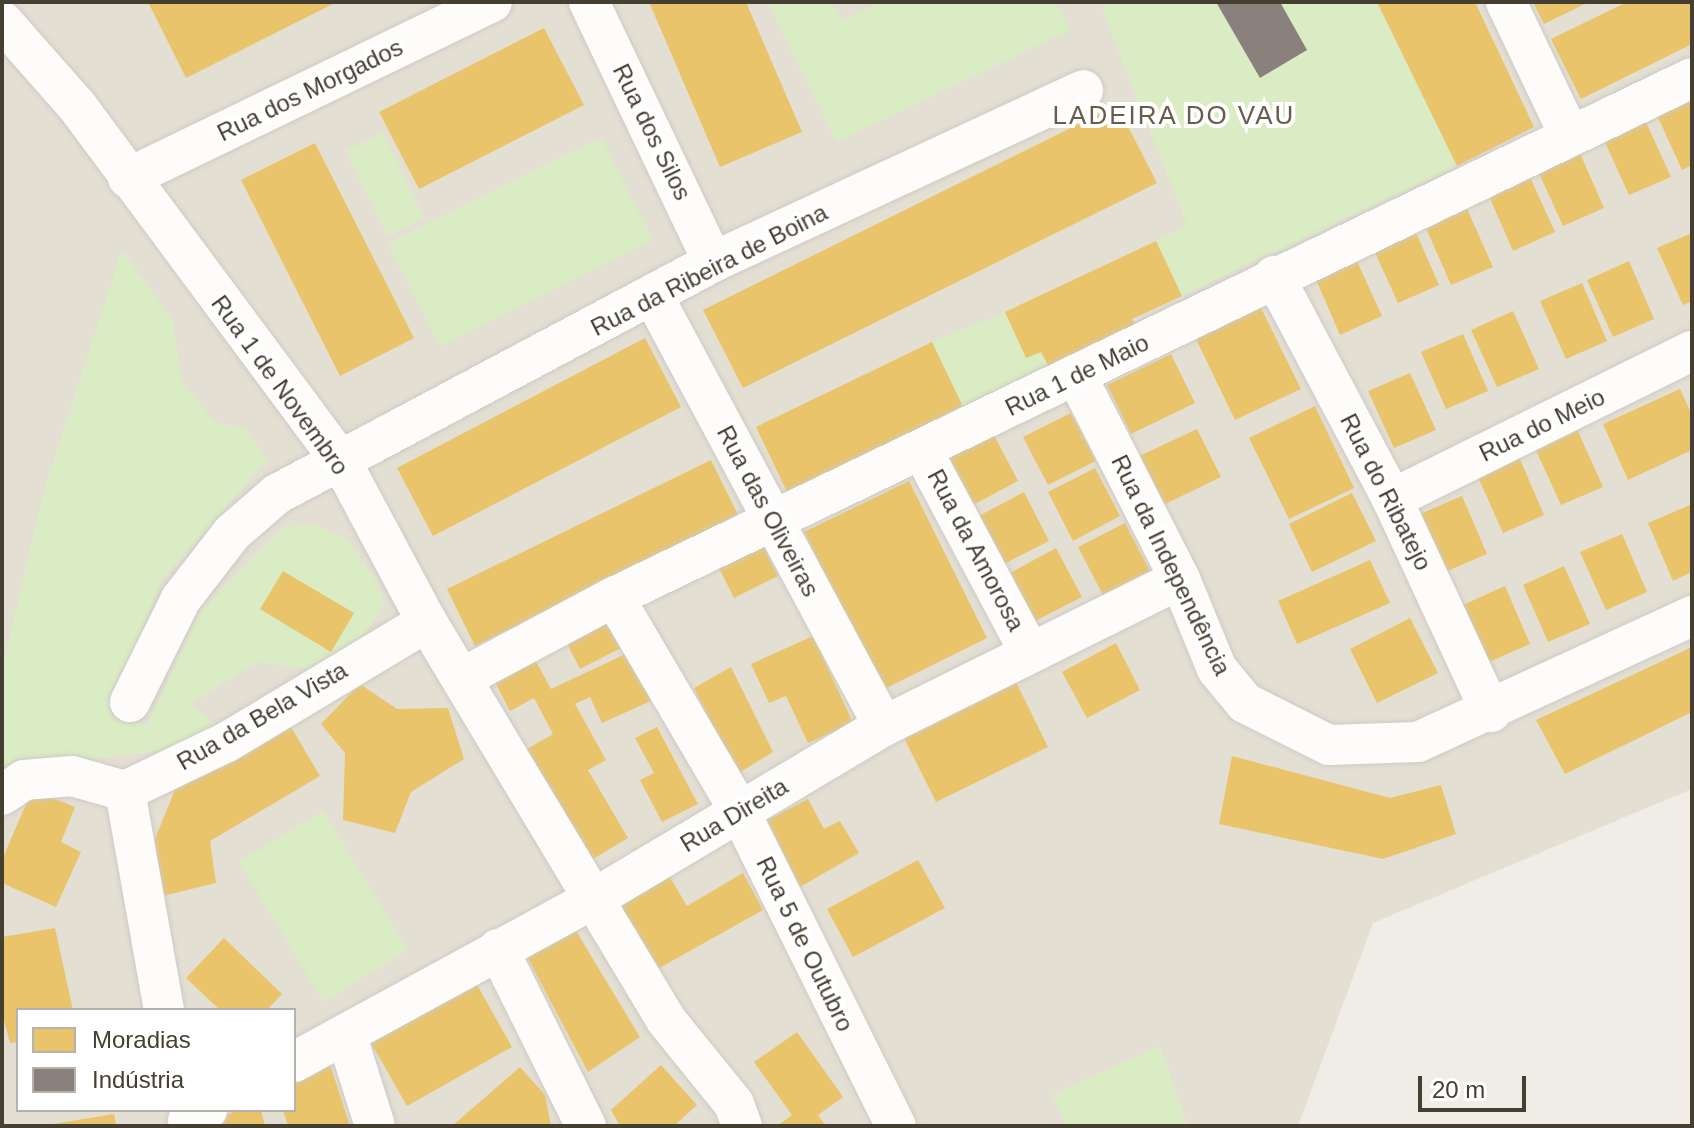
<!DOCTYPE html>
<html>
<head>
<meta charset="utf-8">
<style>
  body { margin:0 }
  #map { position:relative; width:1694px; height:1128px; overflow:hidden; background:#efede6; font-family:Helvetica,sans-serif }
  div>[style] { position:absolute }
  .residential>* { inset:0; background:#e4dfd3 }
  .green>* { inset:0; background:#daecc3 }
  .homes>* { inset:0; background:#e9c46a }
  .industry>* { inset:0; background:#8a817c }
  .roads { filter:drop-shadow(0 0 2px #cdcac4) drop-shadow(0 0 2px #cdcac4) }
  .minor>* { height:40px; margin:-20px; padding:0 20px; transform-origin:20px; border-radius:20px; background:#fdfcfb }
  span { translate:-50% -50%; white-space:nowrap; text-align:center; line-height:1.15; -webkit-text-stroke:8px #fff; paint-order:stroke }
  .street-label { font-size:24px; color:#453f32 }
  .neighbourhood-label { font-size:26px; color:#685d49; letter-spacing:2px }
  .frame { position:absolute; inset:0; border:4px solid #453f32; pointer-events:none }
  .legend { position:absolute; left:16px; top:1008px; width:280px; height:104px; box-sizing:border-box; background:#fff; border:2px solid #b5b2ad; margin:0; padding:10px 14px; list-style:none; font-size:24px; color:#453f32 }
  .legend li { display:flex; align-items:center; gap:16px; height:40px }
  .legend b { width:40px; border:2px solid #b5b2ad }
  .scale { position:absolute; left:1418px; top:1076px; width:108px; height:36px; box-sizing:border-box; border:4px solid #453f32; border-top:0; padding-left:10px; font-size:24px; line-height:28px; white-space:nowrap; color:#453f32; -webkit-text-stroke:6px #fff; paint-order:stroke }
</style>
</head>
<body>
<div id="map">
  <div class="residential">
    <i style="clip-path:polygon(evenodd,2px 2px,1692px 2px,1692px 789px,1373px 923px,1298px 1126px,2px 1126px,2px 2px,18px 1010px,294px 1010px,294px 1110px,18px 1110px,18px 1010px)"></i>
  </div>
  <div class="green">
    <i style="clip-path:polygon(768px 2px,832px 2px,842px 21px,880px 2px,1056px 2px,1070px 30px,836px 142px)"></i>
    <i style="clip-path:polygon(1108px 2px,1216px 2px,1261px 78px,1307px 50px,1280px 2px,1377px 2px,1457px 166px,1182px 296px,1156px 241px,1187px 225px,1103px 12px)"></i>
    <i style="clip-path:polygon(383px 133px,424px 218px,387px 236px,345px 151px)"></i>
    <i style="clip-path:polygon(601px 137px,653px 240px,440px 346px,388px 243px)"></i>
    <i style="clip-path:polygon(122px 250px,173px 321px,181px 378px,214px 422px,246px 429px,267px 460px,161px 582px,108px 714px,147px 725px,200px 612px,282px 529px,311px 523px,348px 540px,377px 581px,384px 606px,359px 643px,313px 669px,257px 662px,190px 704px,215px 724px,189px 747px,3px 770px,2px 669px,45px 487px)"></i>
    <i style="clip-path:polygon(1005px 312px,1026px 358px,1041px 352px,1052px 373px,966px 413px,932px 342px)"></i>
    <i style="clip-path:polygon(323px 811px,408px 950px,324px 1002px,239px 862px)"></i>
    <i style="clip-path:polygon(1160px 1046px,1188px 1126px,1067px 1126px,1052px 1095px)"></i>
  </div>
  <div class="homes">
    <i style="clip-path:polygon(148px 2px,337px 2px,186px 78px)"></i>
    <i style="clip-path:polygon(649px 2px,746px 2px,802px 132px,720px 167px)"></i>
    <i style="clip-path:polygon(1377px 2px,1475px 2px,1534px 127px,1457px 166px)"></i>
    <i style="clip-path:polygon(1533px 2px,1589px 2px,1544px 24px)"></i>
    <i style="clip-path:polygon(1627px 2px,1692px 2px,1692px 44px,1581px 99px,1551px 39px)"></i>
    <i style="clip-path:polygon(544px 28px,584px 105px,419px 189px,379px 112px)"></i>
    <i style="clip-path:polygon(1692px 97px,1692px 165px,1682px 170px,1656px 113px)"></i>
    <i style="clip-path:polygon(1117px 105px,1157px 183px,743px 388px,703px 310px)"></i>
    <i style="clip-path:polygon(1645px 120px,1671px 177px,1629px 195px,1603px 138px)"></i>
    <i style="clip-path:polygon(315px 143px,414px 338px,340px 376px,241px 180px)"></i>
    <i style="clip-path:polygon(1579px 151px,1604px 208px,1563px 226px,1537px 169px)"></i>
    <i style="clip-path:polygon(1529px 175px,1555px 232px,1513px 251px,1488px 194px)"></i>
    <i style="clip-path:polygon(1467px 209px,1493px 267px,1451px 285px,1426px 228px)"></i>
    <i style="clip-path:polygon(1414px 228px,1439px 285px,1398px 303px,1372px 246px)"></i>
    <i style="clip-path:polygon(1692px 233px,1692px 301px,1683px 305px,1657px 248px)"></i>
    <i style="clip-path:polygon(1156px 241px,1182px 296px,1132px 319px,1139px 333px,1052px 373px,1041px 352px,1026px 358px,1005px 312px)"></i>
    <i style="clip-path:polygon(1356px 259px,1382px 316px,1340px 335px,1315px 277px)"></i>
    <i style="clip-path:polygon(1629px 261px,1654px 319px,1613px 337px,1587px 280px)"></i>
    <i style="clip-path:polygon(1582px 283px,1607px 341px,1566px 359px,1540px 301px)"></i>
    <i style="clip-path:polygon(1261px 308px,1301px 389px,1235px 420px,1196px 339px)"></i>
    <i style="clip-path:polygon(1513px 311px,1539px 369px,1497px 387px,1471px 330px)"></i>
    <i style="clip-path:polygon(1463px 334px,1488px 391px,1446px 409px,1421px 352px)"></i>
    <i style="clip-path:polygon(645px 338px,681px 407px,433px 536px,397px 468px)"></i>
    <i style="clip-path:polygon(932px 342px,966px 413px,790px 498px,756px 427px)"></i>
    <i style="clip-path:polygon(1171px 354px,1195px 403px,1131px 434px,1107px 385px)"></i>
    <i style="clip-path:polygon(1410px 373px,1436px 430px,1394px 448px,1368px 391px)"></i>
    <i style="clip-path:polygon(1680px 389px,1692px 415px,1692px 450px,1628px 480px,1603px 424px)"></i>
    <i style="clip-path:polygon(1315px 406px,1354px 488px,1289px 519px,1249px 438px)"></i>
    <i style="clip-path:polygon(1071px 413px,1096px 461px,1048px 485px,1023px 437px)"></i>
    <i style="clip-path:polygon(1197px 429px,1221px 477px,1157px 508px,1133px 459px)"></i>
    <i style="clip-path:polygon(1577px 429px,1603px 487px,1561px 505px,1535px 448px)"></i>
    <i style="clip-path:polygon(993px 433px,1018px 481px,971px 506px,946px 458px)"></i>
    <i style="clip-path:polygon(1519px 457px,1544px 515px,1503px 533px,1477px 475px)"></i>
    <i style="clip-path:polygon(711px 460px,739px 517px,475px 646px,447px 589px)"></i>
    <i style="clip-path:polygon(1095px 468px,1120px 516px,1073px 541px,1048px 492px)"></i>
    <i style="clip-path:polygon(909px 481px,987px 638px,882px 690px,804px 532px)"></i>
    <i style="clip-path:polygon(1024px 492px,1049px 541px,1002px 565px,977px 517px)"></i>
    <i style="clip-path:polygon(1352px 493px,1376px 541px,1312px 572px,1289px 524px)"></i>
    <i style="clip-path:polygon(1462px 496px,1487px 554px,1445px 572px,1420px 514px)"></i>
    <i style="clip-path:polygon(1690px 505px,1692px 572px,1673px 581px,1648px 523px)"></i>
    <i style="clip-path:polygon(1125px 523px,1150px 571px,1103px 595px,1078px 547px)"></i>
    <i style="clip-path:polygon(1622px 534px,1647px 592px,1606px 610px,1580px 552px)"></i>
    <i style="clip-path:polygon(761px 542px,778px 576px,734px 598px,717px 564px)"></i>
    <i style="clip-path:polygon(1056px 548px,1082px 597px,1035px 621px,1010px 573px)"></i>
    <i style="clip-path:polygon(1370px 560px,1390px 603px,1297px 644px,1278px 601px)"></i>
    <i style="clip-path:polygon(1564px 566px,1590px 624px,1548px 642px,1523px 585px)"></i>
    <i style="clip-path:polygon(283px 571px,354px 613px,331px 652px,260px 609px)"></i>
    <i style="clip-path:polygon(1505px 586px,1530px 644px,1489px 662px,1463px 605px)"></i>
    <i style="clip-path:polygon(603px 613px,621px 648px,580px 669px,562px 634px)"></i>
    <i style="clip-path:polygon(1410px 618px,1438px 673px,1377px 703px,1350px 649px)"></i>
    <i style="clip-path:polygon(813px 636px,853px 723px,808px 743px,786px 696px,769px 703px,751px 664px)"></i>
    <i style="clip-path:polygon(1116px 643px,1140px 690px,1087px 718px,1062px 672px)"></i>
    <i style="clip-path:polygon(1692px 647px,1692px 712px,1565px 774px,1536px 720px)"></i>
    <i style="clip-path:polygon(630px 652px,653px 700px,602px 723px,590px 697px,575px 704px,606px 760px,588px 770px,628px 838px,593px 859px,527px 749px,553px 734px,534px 698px,510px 711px,492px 676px,532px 654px,551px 689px)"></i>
    <i style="clip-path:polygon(731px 667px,773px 752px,737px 774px,694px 688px)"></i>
    <i style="clip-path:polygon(1016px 682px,1048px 747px,936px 802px,904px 738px)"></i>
    <i style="clip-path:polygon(360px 684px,397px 709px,448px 708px,464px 759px,411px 792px,395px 833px,343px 820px,345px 753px,321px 724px)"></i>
    <i style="clip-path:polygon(285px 717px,320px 776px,210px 841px,216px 883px,154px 898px,148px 856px,179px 780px)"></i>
    <i style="clip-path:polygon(657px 727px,698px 804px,662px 822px,640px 780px,654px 773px,635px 738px)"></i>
    <i style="clip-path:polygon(1232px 756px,1390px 798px,1441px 785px,1456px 834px,1383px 859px,1219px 824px)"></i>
    <i style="clip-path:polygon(32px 790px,75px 807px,61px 842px,81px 852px,56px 907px,2px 883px,2px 860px)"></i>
    <i style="clip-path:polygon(808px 799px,824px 829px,840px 821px,859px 853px,800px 887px,764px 822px)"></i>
    <i style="clip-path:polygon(918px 860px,945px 908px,853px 957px,827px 909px)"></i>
    <i style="clip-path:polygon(743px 873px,763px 910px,654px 971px,614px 907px,668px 874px,687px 906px)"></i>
    <i style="clip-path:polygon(573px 926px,640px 1037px,588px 1072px,524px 951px)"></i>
    <i style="clip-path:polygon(55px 928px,73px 1010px,18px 1010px,18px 1042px,10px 1043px,2px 1013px,2px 937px)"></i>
    <i style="clip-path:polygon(224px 938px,282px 994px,267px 1010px,220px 1010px,186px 978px)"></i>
    <i style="clip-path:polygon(476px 983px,512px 1047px,407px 1106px,370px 1041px)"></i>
    <i style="clip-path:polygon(797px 1032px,843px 1097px,818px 1115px,826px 1126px,777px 1126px,792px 1115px,754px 1062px)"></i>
    <i style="clip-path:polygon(329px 1061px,350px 1126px,288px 1126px,283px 1110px,294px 1110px,294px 1077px)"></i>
    <i style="clip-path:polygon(661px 1065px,697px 1105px,674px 1126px,620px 1126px,611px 1110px)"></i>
    <i style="clip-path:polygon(520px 1067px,545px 1095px,551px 1126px,452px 1126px)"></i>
    <i style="clip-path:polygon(237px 1110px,261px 1110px,265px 1126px,223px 1126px,221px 1118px)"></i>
    <i style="clip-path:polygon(114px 1114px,116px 1126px,53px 1126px,53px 1124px)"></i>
  </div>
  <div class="industry">
    <i style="clip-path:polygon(1216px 2px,1280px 2px,1307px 50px,1260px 78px)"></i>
  </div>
  <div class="roads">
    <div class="minor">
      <i style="left:589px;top:2px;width:288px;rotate:64.5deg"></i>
      <i style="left:1506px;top:2px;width:144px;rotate:64.5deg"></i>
      <i style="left:2px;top:21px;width:113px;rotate:48.6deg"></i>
      <i style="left:77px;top:106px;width:445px;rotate:53.4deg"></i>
      <i style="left:342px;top:463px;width:180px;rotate:61.9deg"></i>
      <i style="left:427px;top:622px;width:464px;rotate:59deg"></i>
      <i style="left:666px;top:1020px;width:108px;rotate:51deg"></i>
      <i style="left:734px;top:1104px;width:23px;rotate:70deg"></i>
      <i style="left:128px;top:178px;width:404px;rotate:-25.8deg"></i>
      <i style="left:1274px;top:276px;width:252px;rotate:62.1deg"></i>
      <i style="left:1392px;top:499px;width:235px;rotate:65.1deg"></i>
      <i style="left:653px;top:296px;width:488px;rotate:61.8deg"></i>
      <i style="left:1077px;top:377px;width:227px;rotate:63deg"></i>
      <i style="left:1180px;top:579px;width:97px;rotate:67.7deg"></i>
      <i style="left:1217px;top:669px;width:44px;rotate:50.5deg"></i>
      <i style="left:1245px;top:703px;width:94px;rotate:26.6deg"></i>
      <i style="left:1329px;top:745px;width:89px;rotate:-1.9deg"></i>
      <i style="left:1418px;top:742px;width:302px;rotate:-24.7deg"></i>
      <i style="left:922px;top:450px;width:228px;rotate:62deg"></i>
      <i style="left:1392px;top:499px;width:335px;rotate:-26.3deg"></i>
      <i style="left:614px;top:597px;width:249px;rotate:59.6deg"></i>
      <i style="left:740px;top:812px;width:351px;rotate:63.6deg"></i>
      <i style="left:464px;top:677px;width:170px;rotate:-28.1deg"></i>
      <i style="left:614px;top:597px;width:1196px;rotate:-25.71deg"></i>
      <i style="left:130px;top:702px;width:115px;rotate:-63.7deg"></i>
      <i style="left:181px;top:599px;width:83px;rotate:-52.3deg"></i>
      <i style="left:232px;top:533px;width:60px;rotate:-40.9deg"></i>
      <i style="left:277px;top:494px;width:494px;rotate:-28deg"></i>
      <i style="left:713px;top:262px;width:408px;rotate:-24.9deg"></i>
      <i style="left:125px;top:791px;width:222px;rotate:79.9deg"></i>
      <i style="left:2px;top:795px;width:27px;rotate:-34deg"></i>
      <i style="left:24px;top:780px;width:48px;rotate:-4.8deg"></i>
      <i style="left:72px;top:776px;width:55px;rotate:15.8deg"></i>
      <i style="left:125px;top:791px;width:113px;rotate:-25.7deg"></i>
      <i style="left:227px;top:742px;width:233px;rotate:-31deg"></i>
      <i style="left:498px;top:949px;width:198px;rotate:63.6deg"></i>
      <i style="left:346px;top:1034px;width:96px;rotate:72.5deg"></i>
      <i style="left:294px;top:1062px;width:343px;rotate:-28.6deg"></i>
      <i style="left:595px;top:898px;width:336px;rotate:-30.8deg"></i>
      <i style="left:884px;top:726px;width:330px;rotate:-26.4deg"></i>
      <i style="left:188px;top:1121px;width:22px;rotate:-30deg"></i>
    </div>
  </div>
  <div class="street-label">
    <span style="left:310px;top:90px;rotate:-26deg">Rua dos Morgados</span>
    <span style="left:652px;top:132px;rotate:64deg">Rua dos Silos</span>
    <span style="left:709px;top:270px;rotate:-27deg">Rua da Ribeira de Boina</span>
    <span style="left:1077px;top:375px;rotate:-26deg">Rua 1 de Maio</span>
    <span style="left:280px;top:385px;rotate:54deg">Rua 1 de Novembro</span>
    <span style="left:1542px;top:425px;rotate:-26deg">Rua do Meio</span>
    <span style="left:1386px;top:492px;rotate:63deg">Rua do Ribatejo</span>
    <span style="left:768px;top:511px;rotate:62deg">Rua das Oliveiras</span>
    <span style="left:976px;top:550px;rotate:62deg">Rua da Amorosa</span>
    <span style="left:1171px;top:565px;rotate:64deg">Rua da Independência</span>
    <span style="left:262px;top:716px;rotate:-30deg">Rua da Bela Vista</span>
    <span style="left:734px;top:815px;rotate:-31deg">Rua Direita</span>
    <span style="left:805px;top:944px;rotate:64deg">Rua 5 de Outubro</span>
  </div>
  <div class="neighbourhood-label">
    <span style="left:1174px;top:116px">LADEIRA DO VAU</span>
  </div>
  <div class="frame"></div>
  <ul class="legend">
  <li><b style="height:22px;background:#e9c46a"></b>Moradias</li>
  <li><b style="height:22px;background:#8a817c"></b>Indústria</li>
  </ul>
  <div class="scale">20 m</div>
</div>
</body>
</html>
